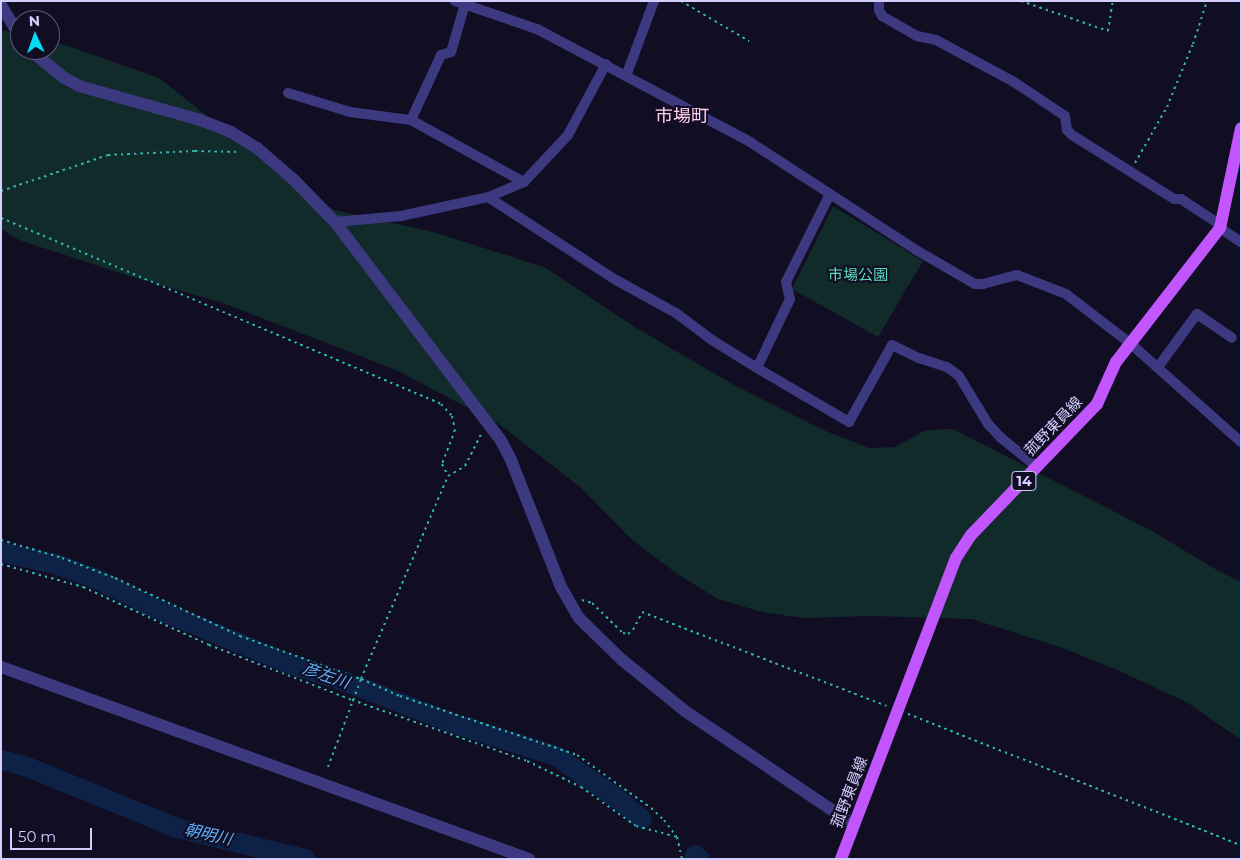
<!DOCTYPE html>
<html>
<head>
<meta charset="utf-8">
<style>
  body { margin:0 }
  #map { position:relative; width:1242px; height:860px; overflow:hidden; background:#110d22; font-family:Montserrat,"Noto Sans JP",sans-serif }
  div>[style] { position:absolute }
  .green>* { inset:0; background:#112b2b }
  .river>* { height:20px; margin:-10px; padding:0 10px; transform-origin:10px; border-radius:10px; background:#0d2246 }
  .path>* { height:2px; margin-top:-1px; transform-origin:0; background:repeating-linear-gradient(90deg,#2fb2ac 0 2.5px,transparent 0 6.5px) }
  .minor>* { height:10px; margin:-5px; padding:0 5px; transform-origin:5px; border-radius:5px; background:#3c3980 }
  .tertiary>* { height:12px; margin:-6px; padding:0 6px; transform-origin:6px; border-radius:6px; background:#3c3980 }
  .primary>* { height:12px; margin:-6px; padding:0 6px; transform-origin:6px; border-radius:6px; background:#c156fe }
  span { translate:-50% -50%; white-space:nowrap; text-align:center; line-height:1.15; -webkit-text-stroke:4px #110d22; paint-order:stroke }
  .shield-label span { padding:1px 4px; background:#110d22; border:1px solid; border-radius:4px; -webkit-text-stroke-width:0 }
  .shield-label { font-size:14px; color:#d4ceff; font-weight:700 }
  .park-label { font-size:15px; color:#5bdebf }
  .street-label { font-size:15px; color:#d4ceff }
  .water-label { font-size:16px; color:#5db2fe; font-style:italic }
  .quarter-label { font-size:18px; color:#ffd0ed }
  .frame { position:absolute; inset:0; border:2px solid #d4ceff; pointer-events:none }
  .north { position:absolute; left:10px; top:10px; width:50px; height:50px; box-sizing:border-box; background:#110d22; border:1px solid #5f5a7a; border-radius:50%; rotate:357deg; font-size:14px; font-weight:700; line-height:20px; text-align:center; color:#d4ceff }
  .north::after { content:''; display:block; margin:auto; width:18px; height:22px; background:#02dcf7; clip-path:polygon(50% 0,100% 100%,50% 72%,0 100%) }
  .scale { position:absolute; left:10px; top:828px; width:82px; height:22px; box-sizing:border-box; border:2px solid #d4ceff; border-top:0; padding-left:6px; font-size:15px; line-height:18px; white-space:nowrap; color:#d4ceff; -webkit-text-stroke:4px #110d22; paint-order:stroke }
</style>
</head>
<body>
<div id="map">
  <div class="green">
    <i style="clip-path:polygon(1px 30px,20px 34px,20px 50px,50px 50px,50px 41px,68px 46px,159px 78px,289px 181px,334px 210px,433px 232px,544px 267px,638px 329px,734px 385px,823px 430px,869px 448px,895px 447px,926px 430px,953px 429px,1152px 531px,1215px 569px,1241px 582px,1241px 740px,1188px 703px,1122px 672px,1063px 648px,972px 619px,871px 616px,803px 618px,762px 612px,718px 599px,676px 573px,631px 539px,580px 487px,499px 424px,394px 369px,220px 302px,132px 277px,19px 240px,1px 229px)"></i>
    <i style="clip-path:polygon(833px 206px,923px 261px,878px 337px,792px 289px)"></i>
  </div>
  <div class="river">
    <i style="left:1px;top:552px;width:58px;rotate:12.8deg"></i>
    <i style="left:58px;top:565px;width:41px;rotate:19.7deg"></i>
    <i style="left:97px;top:579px;width:62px;rotate:27deg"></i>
    <i style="left:152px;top:607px;width:146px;rotate:22.5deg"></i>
    <i style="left:287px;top:663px;width:62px;rotate:17.9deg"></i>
    <i style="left:346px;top:682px;width:114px;rotate:21.1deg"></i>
    <i style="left:452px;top:723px;width:109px;rotate:17.6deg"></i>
    <i style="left:556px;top:756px;width:75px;rotate:34.7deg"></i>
    <i style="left:618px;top:799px;width:31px;rotate:40deg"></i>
    <i style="left:1px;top:760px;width:25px;rotate:14deg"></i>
    <i style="left:25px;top:766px;width:164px;rotate:22.2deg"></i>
    <i style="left:177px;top:828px;width:132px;rotate:13.6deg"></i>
    <i style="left:695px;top:855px;width:6px;rotate:39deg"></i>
  </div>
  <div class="path">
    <i style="left:681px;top:1px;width:79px;rotate:30.5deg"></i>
    <i style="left:1021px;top:1px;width:92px;rotate:19deg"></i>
    <i style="left:1108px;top:31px;width:30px;rotate:-81deg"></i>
    <i style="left:1135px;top:163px;width:64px;rotate:-60.3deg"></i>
    <i style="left:1167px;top:107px;width:68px;rotate:-67.6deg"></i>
    <i style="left:1193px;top:44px;width:45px;rotate:-72deg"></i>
    <i style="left:1px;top:191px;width:113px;rotate:-18.6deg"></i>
    <i style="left:108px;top:155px;width:87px;rotate:-2.6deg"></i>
    <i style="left:195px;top:151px;width:45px;rotate:1.3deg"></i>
    <i style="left:1px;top:218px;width:478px;rotate:22.9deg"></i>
    <i style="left:441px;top:404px;width:16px;rotate:47deg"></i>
    <i style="left:452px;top:416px;width:14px;rotate:78deg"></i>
    <i style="left:455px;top:430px;width:36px;rotate:111deg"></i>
    <i style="left:442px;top:464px;width:13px;rotate:63deg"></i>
    <i style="left:1px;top:540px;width:64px;rotate:16.4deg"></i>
    <i style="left:62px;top:558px;width:57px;rotate:20.7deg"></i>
    <i style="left:115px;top:578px;width:138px;rotate:24.9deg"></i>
    <i style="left:240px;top:636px;width:128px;rotate:19.6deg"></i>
    <i style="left:361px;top:679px;width:43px;rotate:23.6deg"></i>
    <i style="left:400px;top:696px;width:187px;rotate:18.4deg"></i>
    <i style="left:577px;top:755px;width:91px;rotate:35.6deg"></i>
    <i style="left:651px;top:808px;width:18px;rotate:43deg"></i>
    <i style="left:664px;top:820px;width:21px;rotate:53deg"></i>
    <i style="left:677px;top:837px;width:23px;rotate:77deg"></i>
    <i style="left:1px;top:564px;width:85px;rotate:15.7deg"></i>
    <i style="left:83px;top:587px;width:139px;rotate:24.7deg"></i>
    <i style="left:209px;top:645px;width:153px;rotate:21deg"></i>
    <i style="left:352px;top:700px;width:185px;rotate:19.2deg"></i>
    <i style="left:527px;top:761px;width:60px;rotate:25.7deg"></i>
    <i style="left:581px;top:787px;width:67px;rotate:35.3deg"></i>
    <i style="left:636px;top:826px;width:42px;rotate:15deg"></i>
    <i style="left:582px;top:600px;width:10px;rotate:17deg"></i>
    <i style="left:592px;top:603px;width:43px;rotate:44.1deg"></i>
    <i style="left:623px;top:633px;width:5px;rotate:11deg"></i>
    <i style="left:628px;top:634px;width:6px;rotate:-39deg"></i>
    <i style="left:633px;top:630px;width:20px;rotate:-63deg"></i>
    <i style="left:642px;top:612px;width:262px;rotate:21deg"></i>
    <i style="left:908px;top:714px;width:358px;rotate:21.5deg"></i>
    <i style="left:328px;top:767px;width:94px;rotate:-69.4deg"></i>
    <i style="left:361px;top:679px;width:221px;rotate:-66.8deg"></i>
    <i style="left:448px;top:476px;width:20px;rotate:-30deg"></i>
    <i style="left:465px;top:466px;width:35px;rotate:-63deg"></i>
  </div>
  <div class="minor">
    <i style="left:455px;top:1px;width:87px;rotate:18.9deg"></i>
    <i style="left:537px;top:29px;width:241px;rotate:27.9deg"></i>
    <i style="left:750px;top:142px;width:198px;rotate:33deg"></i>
    <i style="left:916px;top:250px;width:68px;rotate:30deg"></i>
    <i style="left:975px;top:284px;width:8px"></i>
    <i style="left:983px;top:284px;width:35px;rotate:-15deg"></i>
    <i style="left:1017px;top:275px;width:53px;rotate:21.2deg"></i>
    <i style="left:1066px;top:294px;width:82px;rotate:37.6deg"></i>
    <i style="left:1131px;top:344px;width:147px;rotate:41.7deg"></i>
    <i style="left:879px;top:1px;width:9px;rotate:90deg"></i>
    <i style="left:879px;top:10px;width:7px;rotate:63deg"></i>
    <i style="left:882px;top:16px;width:40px;rotate:29.7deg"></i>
    <i style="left:917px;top:36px;width:19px;rotate:12deg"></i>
    <i style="left:936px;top:40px;width:89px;rotate:28.3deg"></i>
    <i style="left:1014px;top:82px;width:61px;rotate:33.7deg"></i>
    <i style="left:1065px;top:116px;width:14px;rotate:82deg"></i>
    <i style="left:1067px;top:130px;width:7px;rotate:45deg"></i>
    <i style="left:1072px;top:135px;width:120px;rotate:32.1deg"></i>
    <i style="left:1174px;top:199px;width:7px"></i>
    <i style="left:1181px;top:199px;width:42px;rotate:33.3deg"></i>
    <i style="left:1216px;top:222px;width:5px;rotate:11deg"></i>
    <i style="left:606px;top:64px;width:81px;rotate:118.2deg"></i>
    <i style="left:568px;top:135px;width:64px;rotate:133.1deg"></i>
    <i style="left:524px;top:182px;width:39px;rotate:157deg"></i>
    <i style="left:488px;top:197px;width:153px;rotate:33deg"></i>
    <i style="left:616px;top:280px;width:68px;rotate:28.8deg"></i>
    <i style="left:676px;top:313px;width:45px;rotate:36.9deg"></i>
    <i style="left:712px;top:340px;width:53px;rotate:31.9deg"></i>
    <i style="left:626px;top:76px;width:80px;rotate:-69.5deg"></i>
    <i style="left:288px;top:93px;width:65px;rotate:17deg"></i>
    <i style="left:350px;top:112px;width:62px;rotate:7.5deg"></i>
    <i style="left:411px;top:120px;width:129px;rotate:28.8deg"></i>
    <i style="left:411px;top:120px;width:72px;rotate:-65.2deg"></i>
    <i style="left:441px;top:55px;width:10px;rotate:-17deg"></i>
    <i style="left:451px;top:52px;width:50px;rotate:-73.7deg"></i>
    <i style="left:830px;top:194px;width:98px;rotate:116.6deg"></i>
    <i style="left:786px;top:282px;width:17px;rotate:77deg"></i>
    <i style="left:790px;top:299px;width:76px;rotate:115.6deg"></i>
    <i style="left:757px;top:368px;width:107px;rotate:30.4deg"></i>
    <i style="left:849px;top:422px;width:88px;rotate:-60.8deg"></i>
    <i style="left:892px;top:345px;width:30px;rotate:26deg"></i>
    <i style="left:919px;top:358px;width:29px;rotate:18deg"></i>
    <i style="left:947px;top:367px;width:15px;rotate:37deg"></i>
    <i style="left:959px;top:376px;width:56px;rotate:58.9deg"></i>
    <i style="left:988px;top:424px;width:18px;rotate:47deg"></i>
    <i style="left:1000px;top:437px;width:48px;rotate:39deg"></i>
    <i style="left:335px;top:222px;width:66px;rotate:-5.2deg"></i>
    <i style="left:401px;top:216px;width:89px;rotate:-12.3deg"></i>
    <i style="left:1220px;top:228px;width:25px;rotate:34deg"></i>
    <i style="left:1158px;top:367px;width:66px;rotate:-53.7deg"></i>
    <i style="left:1197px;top:314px;width:42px;rotate:34.4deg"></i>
  </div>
  <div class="tertiary">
    <i style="left:1px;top:5px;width:37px;rotate:59deg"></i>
    <i style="left:30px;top:50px;width:43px;rotate:39.3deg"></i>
    <i style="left:63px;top:77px;width:18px;rotate:29deg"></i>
    <i style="left:79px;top:86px;width:126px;rotate:15.7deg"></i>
    <i style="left:200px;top:120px;width:33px;rotate:21deg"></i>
    <i style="left:231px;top:132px;width:31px;rotate:32deg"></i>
    <i style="left:257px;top:148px;width:49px;rotate:40.9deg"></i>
    <i style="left:294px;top:180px;width:59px;rotate:45.7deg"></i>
    <i style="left:335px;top:222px;width:273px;rotate:52.8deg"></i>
    <i style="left:500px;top:439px;width:24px;rotate:62deg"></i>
    <i style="left:511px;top:460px;width:136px;rotate:68.5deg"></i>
    <i style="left:561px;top:587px;width:36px;rotate:60deg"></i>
    <i style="left:579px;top:618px;width:59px;rotate:44.3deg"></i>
    <i style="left:621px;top:659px;width:82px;rotate:39.1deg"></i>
    <i style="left:685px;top:711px;width:204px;rotate:34deg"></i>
    <i style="left:1px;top:667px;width:562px;rotate:19.98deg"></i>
  </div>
  <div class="primary">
    <i style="left:841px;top:859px;width:322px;rotate:-69.1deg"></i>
    <i style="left:956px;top:558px;width:27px;rotate:-57deg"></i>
    <i style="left:971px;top:535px;width:182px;rotate:-46.1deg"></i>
    <i style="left:1097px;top:404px;width:46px;rotate:-65.7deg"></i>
    <i style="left:1116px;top:362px;width:170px;rotate:-52.2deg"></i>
    <i style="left:1220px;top:228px;width:102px;rotate:-78.1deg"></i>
  </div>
  <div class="shield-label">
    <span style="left:1024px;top:481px">14</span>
  </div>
  <div class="park-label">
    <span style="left:858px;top:275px">市場公園</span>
  </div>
  <div class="street-label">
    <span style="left:1053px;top:426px;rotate:-46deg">菰野東員線</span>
    <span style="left:849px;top:792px;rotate:-69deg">菰野東員線</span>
  </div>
  <div class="water-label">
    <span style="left:326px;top:676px;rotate:19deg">彦左川</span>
    <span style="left:208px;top:835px;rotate:13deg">朝明川</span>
  </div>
  <div class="quarter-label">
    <span style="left:682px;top:116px">市場町</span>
  </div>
  <div class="frame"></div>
  <div class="north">N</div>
  <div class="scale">50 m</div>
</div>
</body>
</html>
